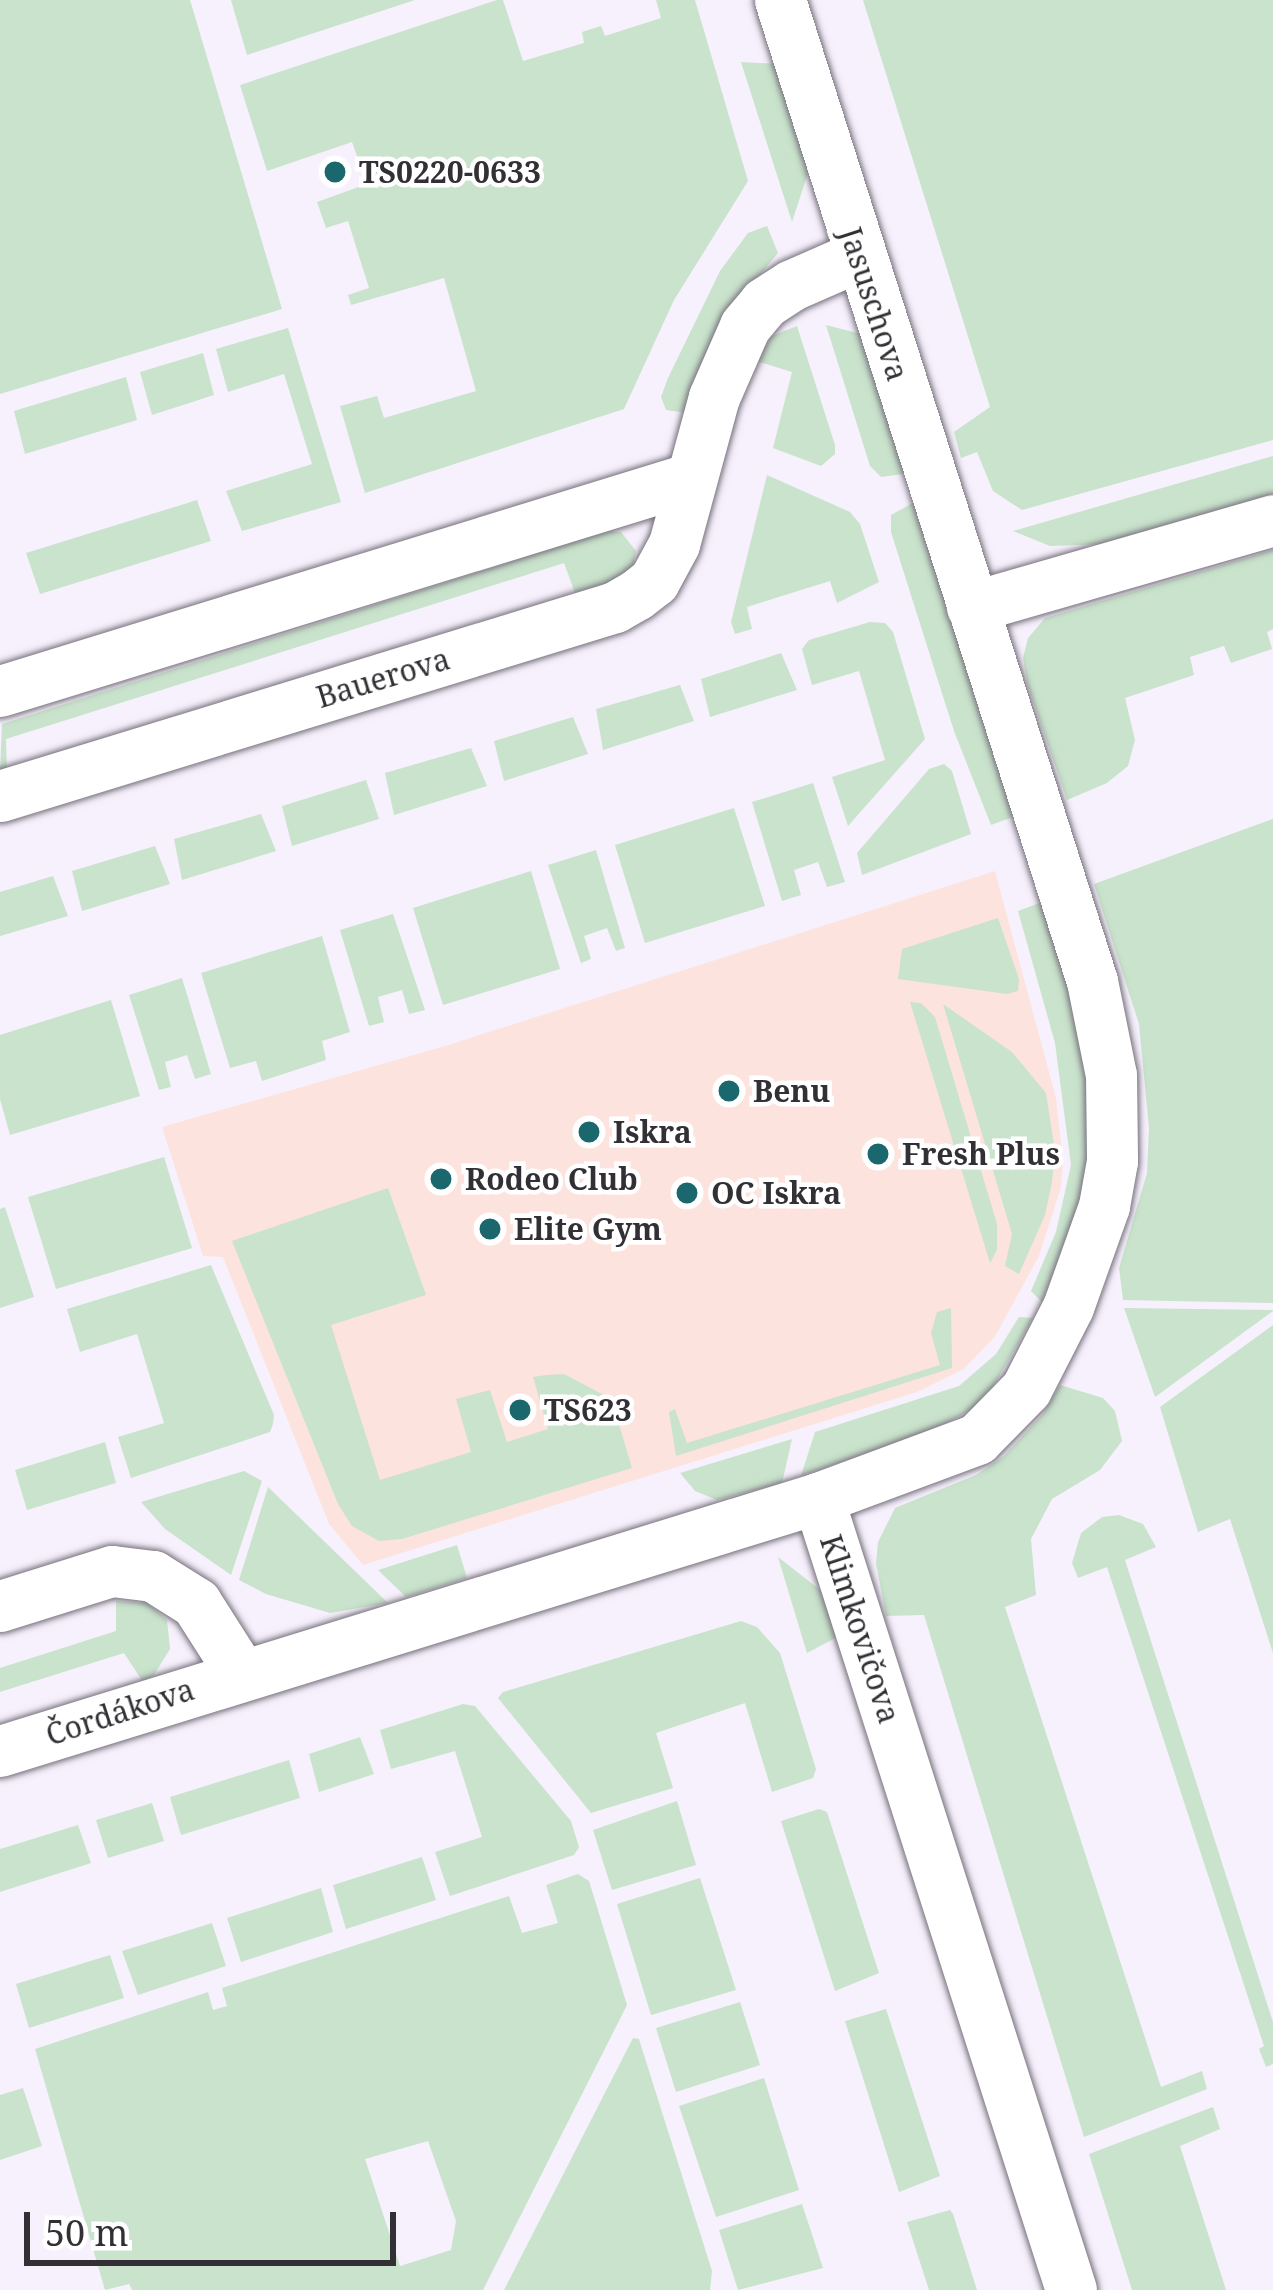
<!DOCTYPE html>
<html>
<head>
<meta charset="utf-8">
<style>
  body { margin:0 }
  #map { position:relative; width:1273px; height:2290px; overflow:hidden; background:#f7f1fd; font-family:"Noto Serif",serif }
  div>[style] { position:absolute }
  .commercial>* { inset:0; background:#fde3de }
  .green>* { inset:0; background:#c9e3cc }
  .roads { filter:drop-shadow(0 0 3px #76717c) drop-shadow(0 0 3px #76717c) }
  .minor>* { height:51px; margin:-25.5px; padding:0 25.5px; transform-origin:25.5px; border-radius:25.5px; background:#fff }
  .dots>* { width:33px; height:33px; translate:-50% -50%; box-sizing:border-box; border:6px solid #fff; border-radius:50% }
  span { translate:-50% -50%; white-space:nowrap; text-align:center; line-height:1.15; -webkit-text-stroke:9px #fff; paint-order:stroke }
  .poi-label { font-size:30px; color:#323034; font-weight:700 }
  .left { translate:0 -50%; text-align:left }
  .street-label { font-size:30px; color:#323034 }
  .scale { position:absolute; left:24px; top:2212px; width:372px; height:54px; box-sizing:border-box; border:6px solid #323034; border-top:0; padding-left:15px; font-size:36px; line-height:42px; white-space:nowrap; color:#323034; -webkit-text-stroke:9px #fff; paint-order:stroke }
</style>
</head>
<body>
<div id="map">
  <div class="commercial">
    <i style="clip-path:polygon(995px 871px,1056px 1098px,1063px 1161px,1061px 1187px,1039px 1256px,996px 1335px,964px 1369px,917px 1392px,363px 1565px,329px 1524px,223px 1257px,203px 1256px,162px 1127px,445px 1046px)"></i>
  </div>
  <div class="green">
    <i style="clip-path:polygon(0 0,190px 0,282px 309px,0 394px)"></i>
    <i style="clip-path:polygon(231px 0,415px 0,247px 55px)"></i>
    <i style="clip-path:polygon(497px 0,503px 0,523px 61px,584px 43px,582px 32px,601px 26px,605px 36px,661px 18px,656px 0,695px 0,748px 181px,674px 300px,624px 409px,365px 493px,340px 406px,377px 396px,384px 418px,476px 391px,444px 278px,351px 305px,348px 295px,369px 288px,348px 221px,326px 228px,317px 202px,367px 184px,352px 142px,267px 171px,240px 85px)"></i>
    <i style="clip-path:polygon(863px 0,1273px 0,1273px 440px,1022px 510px,993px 491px,977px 452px,961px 458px,954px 432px,990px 407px)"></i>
    <i style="clip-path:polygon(741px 62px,779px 64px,808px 173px,792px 222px)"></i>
    <i style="clip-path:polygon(767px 226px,778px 253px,744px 294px,694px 414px,666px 410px,661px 397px,668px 378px,720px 271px,748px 233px)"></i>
    <i style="clip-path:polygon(826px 325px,861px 334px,910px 473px,881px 477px,870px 466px)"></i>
    <i style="clip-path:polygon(797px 326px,835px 445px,835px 454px,821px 466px,773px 448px,792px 372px,756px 361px,772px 336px)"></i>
    <i style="clip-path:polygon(288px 328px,341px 502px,242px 531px,226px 491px,312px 464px,284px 374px,228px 392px,216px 349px)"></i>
    <i style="clip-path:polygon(203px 353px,214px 395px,152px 415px,140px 372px)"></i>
    <i style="clip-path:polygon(126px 377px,137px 420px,25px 454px,14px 411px)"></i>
    <i style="clip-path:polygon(1273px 456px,1273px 494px,1101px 544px,1050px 546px,1013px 531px)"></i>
    <i style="clip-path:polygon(767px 475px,850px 512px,860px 524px,879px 582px,837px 603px,830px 581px,747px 607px,752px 629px,735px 634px,731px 622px)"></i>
    <i style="clip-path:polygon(197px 500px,211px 541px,40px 594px,26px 553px)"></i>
    <i style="clip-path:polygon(918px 500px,1013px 817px,991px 825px,954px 731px,891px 532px,891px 515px)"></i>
    <i style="clip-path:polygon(607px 531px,621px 532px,636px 551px,632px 569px,612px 585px,575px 593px,564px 563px,6px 739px,7px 773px,0 771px,2px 724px)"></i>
    <i style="clip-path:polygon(1273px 550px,1273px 629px,1267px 632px,1272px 649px,1231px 663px,1224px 646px,1190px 657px,1194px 675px,1125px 698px,1135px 740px,1128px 766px,1107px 783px,1067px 800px,1027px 683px,1023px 658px,1028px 638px,1045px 618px)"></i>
    <i style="clip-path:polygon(870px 622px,885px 623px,893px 632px,925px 739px,848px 826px,832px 777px,885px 760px,859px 671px,812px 685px,802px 649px,809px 640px)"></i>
    <i style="clip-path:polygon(781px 653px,797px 690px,710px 717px,701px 679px)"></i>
    <i style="clip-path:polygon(680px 685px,694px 721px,603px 750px,596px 709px)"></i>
    <i style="clip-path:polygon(573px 717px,588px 754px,504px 781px,494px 741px)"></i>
    <i style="clip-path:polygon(471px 748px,487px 786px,394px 815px,385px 773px)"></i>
    <i style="clip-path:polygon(944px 764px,952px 771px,971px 834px,862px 875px,857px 853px,929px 769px)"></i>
    <i style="clip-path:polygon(366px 780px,379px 819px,292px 846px,282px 806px)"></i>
    <i style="clip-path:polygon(813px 783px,845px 882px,827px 887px,818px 862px,794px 870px,801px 895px,782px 901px,752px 802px)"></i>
    <i style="clip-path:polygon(734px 808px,765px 906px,645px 943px,615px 845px)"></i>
    <i style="clip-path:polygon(261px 814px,276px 851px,182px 880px,174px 839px)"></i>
    <i style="clip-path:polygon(1273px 819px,1273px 1303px,1123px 1300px,1119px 1268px,1147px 1173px,1149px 1128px,1139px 1024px,1094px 884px)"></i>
    <i style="clip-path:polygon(155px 846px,170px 884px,82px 911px,72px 871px)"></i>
    <i style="clip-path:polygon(596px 850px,625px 948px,616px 951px,607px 928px,584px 936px,591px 959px,581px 963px,548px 865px)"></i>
    <i style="clip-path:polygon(531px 871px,560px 969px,443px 1005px,413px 908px)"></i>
    <i style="clip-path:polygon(53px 876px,68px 916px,0 936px,0 892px)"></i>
    <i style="clip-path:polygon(1042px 902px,1077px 1008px,1095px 1145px,1081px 1204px,1042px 1302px,1031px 1291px,1056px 1232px,1071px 1165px,1055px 1043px,1018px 911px)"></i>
    <i style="clip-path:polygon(393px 914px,425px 1010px,409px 1014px,402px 990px,378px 997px,384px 1022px,369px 1026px,340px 930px)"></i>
    <i style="clip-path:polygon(998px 918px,1019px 979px,1018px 991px,1007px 994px,898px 979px,902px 949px)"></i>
    <i style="clip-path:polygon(322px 936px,350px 1032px,322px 1041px,326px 1060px,262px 1081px,256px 1061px,230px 1068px,201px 973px)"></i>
    <i style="clip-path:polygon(182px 978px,211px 1074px,195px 1079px,187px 1055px,165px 1062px,171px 1087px,159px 1090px,129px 995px)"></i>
    <i style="clip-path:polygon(111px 1000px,140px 1096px,10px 1135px,0 1099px,0 1035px)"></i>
    <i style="clip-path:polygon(910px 1002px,921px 1003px,935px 1017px,997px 1224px,997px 1250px,990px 1263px)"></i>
    <i style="clip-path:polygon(943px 1004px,1012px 1052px,1046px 1093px,1055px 1151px,1052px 1182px,1045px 1215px,1019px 1274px,1005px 1266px,1012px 1234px)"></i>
    <i style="clip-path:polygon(164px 1157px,192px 1248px,56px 1289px,28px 1197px)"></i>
    <i style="clip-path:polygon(388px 1188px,426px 1295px,331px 1325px,380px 1480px,471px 1452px,456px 1399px,490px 1390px,507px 1442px,548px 1429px,533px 1377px,546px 1375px,564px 1374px,602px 1394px,615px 1411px,632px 1468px,402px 1539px,379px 1541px,352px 1526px,338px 1504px,232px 1241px)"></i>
    <i style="clip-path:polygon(5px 1207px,34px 1297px,0 1308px,0 1209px)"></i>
    <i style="clip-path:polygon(211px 1265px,274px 1415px,273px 1424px,270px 1432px,131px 1478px,118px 1437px,164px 1423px,137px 1334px,80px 1352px,67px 1309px)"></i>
    <i style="clip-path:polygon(951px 1308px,952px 1368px,676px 1456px,669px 1412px,675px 1409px,687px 1443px,940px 1365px,931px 1333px,937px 1312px)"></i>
    <i style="clip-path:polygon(1124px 1308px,1273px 1310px,1273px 1311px,1155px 1397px)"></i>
    <i style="clip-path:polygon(1019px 1317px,1033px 1318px,983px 1404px,928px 1432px,801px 1476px,815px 1432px,959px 1386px,996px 1354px)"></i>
    <i style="clip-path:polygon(1273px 1325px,1273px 1653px,1230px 1519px,1198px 1532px,1160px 1407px)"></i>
    <i style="clip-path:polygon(1060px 1385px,1103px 1398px,1115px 1411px,1122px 1441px,1100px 1470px,1052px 1499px,1031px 1539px,1036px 1595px,1005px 1607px,1161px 2087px,1202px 2071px,1207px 2089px,1084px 2137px,924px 1615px,886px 1616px,876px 1563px,878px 1542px,895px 1508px,976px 1475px,1003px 1457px,1043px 1414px)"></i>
    <i style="clip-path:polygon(792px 1439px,782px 1483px,717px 1500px,695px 1491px,680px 1473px)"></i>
    <i style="clip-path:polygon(105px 1442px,116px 1483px,27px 1510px,15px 1470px)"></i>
    <i style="clip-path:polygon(244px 1471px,262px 1481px,231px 1575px,165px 1529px,141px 1502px)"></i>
    <i style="clip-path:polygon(268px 1487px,388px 1603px,330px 1613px,266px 1594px,239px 1580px)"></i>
    <i style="clip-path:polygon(1119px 1515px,1143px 1524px,1156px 1547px,1125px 1560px,1273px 2022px,1273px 2064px,1266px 2067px,1259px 2049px,1264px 2046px,1107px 1567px,1078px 1578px,1072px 1563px,1081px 1533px,1102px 1517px)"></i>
    <i style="clip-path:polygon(457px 1545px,467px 1578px,406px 1597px,378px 1570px)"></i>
    <i style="clip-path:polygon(778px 1557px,824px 1593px,841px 1635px,807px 1653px)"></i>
    <i style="clip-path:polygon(116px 1601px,147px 1603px,167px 1620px,170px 1649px,154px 1675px,143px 1682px,124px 1653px,0 1692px,0 1668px,116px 1631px)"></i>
    <i style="clip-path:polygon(741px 1621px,757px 1627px,780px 1653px,816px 1769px,813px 1778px,772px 1792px,745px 1703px,656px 1733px,673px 1788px,591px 1813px,498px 1698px,503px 1692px)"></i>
    <i style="clip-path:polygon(463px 1704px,475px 1706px,571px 1821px,579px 1847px,574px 1855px,450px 1896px,435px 1852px,482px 1837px,455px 1751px,391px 1769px,380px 1730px)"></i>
    <i style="clip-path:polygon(360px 1737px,374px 1774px,319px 1792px,309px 1754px)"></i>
    <i style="clip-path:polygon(289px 1760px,300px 1798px,181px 1835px,170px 1797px)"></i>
    <i style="clip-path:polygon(677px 1801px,696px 1865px,612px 1890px,593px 1830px)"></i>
    <i style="clip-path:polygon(152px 1803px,164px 1841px,108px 1858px,96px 1820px)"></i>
    <i style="clip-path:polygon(819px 1809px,827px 1812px,879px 1973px,835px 1991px,781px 1821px)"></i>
    <i style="clip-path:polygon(78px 1825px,91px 1863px,0 1892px,0 1849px)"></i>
    <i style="clip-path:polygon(422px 1857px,436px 1900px,346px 1929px,333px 1885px)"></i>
    <i style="clip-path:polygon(evenodd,578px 1874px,589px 1881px,627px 2005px,483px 2290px,132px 2290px,129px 2284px,105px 2290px,35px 2049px,208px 1992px,213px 2010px,227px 2006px,222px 1988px,509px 1896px,522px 1933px,558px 1923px,546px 1885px,578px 1874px,428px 2141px,456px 2221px,451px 2250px,400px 2266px,365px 2159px,428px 2141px)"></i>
    <i style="clip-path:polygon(700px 1878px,736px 1990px,651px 2015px,617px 1904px)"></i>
    <i style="clip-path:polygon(321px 1888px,333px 1932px,241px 1962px,227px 1918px)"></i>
    <i style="clip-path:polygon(212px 1923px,226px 1966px,138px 1995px,122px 1951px)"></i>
    <i style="clip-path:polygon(110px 1955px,124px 1998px,29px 2028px,16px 1984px)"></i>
    <i style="clip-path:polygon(740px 2002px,760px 2065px,676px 2092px,656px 2028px)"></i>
    <i style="clip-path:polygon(886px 2009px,940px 2176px,899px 2192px,845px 2021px)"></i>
    <i style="clip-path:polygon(633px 2038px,639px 2039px,712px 2271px,710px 2290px,504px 2290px)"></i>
    <i style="clip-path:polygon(764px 2078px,799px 2190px,716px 2217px,679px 2106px)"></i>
    <i style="clip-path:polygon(23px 2088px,42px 2146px,0 2160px,0 2095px)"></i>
    <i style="clip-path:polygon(1213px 2107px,1220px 2129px,1180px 2146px,1226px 2290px,1132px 2290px,1089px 2154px)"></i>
    <i style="clip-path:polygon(802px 2204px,823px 2268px,738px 2290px,719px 2230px)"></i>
    <i style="clip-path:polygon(950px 2210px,953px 2214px,977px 2290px,929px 2290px,907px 2222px)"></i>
  </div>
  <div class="roads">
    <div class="minor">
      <i style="left:780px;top:0;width:1029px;rotate:72.36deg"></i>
      <i style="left:1092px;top:981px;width:96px;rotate:78.6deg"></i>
      <i style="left:1111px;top:1075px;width:86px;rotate:89.3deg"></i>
      <i style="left:1112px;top:1161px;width:46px;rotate:100.1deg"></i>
      <i style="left:1104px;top:1206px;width:107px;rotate:109.6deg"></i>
      <i style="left:1068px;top:1307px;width:92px;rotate:117.1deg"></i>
      <i style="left:1026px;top:1389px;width:70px;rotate:134.4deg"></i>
      <i style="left:977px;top:1439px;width:170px;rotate:159.6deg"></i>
      <i style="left:818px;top:1498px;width:831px;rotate:72.28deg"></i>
      <i style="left:972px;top:607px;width:313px;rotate:-16.1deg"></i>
      <i style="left:0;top:691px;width:723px;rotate:-17.13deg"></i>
      <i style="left:0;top:796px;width:643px;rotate:-17.08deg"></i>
      <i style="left:615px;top:607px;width:24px;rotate:-30deg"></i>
      <i style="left:636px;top:595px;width:23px;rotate:-38deg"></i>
      <i style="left:654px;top:581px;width:42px;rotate:-61.6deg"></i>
      <i style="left:674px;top:544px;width:152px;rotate:-74.8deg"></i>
      <i style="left:714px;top:397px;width:77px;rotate:-66.4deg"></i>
      <i style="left:745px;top:326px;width:30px;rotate:-50deg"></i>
      <i style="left:764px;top:303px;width:33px;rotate:-33deg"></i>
      <i style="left:792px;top:285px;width:72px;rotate:-23.7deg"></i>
      <i style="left:0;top:1606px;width:117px;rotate:-17.4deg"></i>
      <i style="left:112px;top:1571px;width:41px;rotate:7deg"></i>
      <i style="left:153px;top:1576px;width:51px;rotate:32.1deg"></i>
      <i style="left:196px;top:1603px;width:82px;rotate:57.5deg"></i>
      <i style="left:0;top:1751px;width:856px;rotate:-17.19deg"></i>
    </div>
  </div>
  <div class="dots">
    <i style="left:335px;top:172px;background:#1a676e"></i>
    <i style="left:729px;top:1091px;background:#1a676e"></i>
    <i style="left:589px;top:1132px;background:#1a676e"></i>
    <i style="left:878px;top:1154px;background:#1a676e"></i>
    <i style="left:441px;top:1179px;background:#1a676e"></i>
    <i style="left:687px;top:1193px;background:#1a676e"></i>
    <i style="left:490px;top:1229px;background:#1a676e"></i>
    <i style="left:520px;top:1410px;background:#1a676e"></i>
  </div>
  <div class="poi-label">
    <span class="left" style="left:359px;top:172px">TS0220-0633</span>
    <span class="left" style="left:753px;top:1091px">Benu</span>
    <span class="left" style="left:613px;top:1132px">Iskra</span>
    <span class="left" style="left:902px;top:1154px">Fresh Plus</span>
    <span class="left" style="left:465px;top:1179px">Rodeo Club</span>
    <span class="left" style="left:711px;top:1193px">OC Iskra</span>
    <span class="left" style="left:514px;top:1229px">Elite Gym</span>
    <span class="left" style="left:544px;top:1410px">TS623</span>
  </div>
  <div class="street-label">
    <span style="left:874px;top:304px;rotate:72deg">Jasuschova</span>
    <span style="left:383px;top:678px;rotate:-17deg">Bauerova</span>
    <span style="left:860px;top:1629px;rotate:72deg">Klimkovičova</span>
    <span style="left:120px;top:1712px;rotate:-18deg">Čordákova</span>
  </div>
  <div class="scale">50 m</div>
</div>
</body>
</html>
